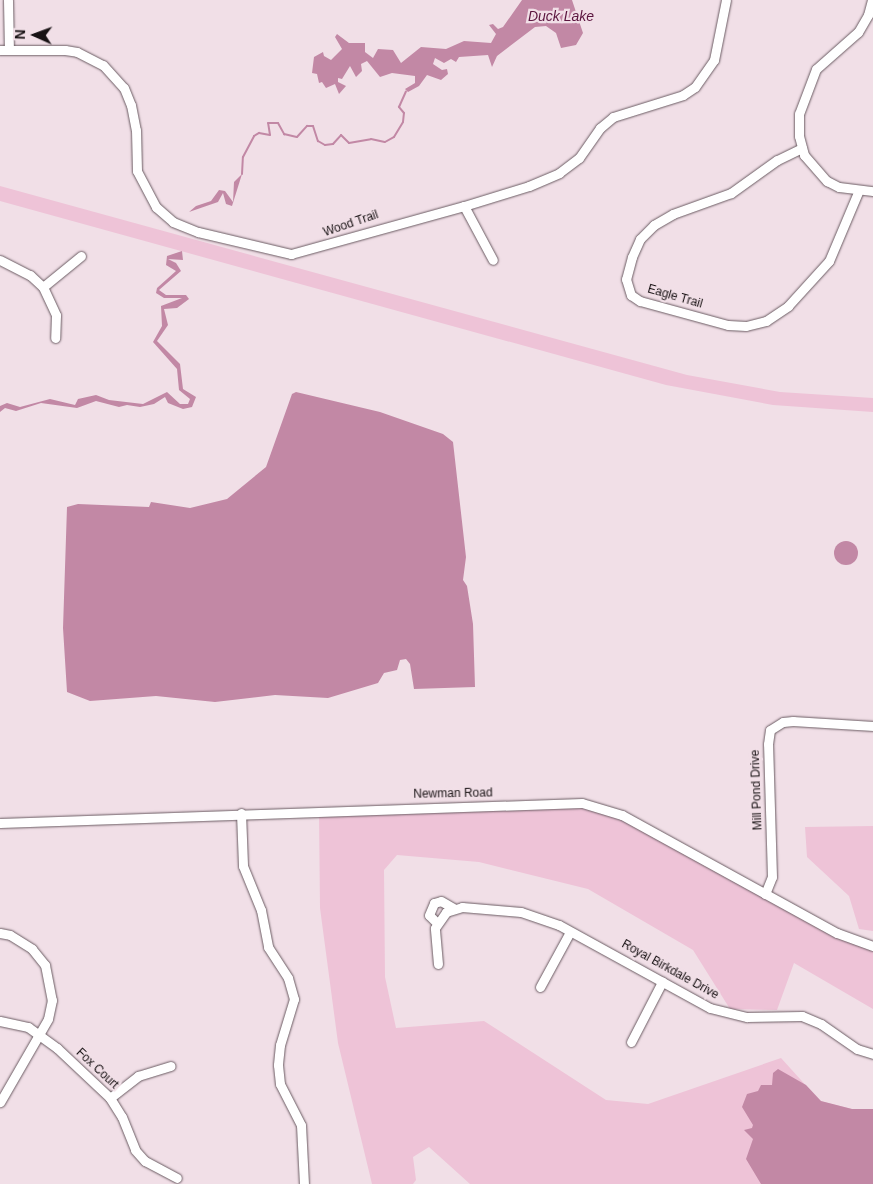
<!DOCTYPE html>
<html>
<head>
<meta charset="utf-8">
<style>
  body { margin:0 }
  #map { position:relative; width:873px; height:1184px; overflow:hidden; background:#f1dfe7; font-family:Arial,sans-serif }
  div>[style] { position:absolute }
  .green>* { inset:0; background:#eec3d7 }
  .water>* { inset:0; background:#c288a5 }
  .round { border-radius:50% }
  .stream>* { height:2px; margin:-1px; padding:0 1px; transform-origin:1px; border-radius:1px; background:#c288a5 }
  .roads { filter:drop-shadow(0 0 1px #6b5c63) drop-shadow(0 0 1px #6b5c63) }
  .minor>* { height:9px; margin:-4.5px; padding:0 4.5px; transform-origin:4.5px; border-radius:4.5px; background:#fff }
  span { translate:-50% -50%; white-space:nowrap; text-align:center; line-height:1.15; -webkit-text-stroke:4.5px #f1dfe7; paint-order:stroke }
  .street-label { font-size:12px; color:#181214 }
  .water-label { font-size:14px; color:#5b153f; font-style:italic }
  .north { position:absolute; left:10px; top:10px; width:50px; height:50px; -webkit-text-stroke:4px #f1dfe7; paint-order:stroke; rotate:272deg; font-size:14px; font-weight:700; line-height:20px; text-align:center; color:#181214 }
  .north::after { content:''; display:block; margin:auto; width:18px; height:22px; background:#181214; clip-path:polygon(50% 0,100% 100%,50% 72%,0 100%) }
</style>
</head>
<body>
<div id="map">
  <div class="green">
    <i style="clip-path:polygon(0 186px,687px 375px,780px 392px,873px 398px,873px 412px,773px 405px,666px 385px,0 201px)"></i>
    <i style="clip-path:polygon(584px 807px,607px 812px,856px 945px,873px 950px,873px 1009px,794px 963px,777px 1010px,730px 1009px,693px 950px,588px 889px,479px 862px,397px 855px,384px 870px,385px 977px,396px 1028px,484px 1021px,606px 1100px,648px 1104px,781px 1058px,820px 1101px,852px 1109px,873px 1109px,873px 1184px,470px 1184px,429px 1147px,413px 1157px,416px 1180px,413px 1184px,372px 1184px,338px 1043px,320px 908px,319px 813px)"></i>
    <i style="clip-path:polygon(873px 826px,873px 931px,859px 929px,849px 896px,807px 857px,805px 827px)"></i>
  </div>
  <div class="water">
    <i style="clip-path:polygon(522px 0,572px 0,583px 33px,576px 45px,561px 48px,556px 33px,546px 26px,535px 27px,497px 56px,492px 67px,488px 55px,459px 57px,456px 62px,451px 59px,444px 63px,435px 58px,433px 64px,442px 70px,447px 69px,448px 74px,441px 80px,427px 75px,419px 86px,408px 92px,405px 89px,415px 83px,415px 76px,392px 73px,380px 77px,367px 61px,361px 64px,362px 71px,356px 77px,350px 66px,342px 79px,338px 78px,338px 82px,346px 86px,339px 94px,335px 84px,326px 88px,322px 82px,319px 83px,317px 74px,312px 73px,314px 57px,323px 52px,324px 56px,331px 60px,342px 49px,335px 37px,337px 34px,349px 43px,365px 43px,365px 52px,373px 58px,378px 49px,393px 50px,401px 63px,421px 47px,446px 49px,464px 41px,491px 43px,496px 34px,489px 25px,493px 24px,498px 29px,503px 27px)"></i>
    <i style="clip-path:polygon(242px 174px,232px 206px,226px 204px,223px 193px,218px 202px,189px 212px,196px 206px,211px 201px,219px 190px,225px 191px,233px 202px,234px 182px)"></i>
    <i style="clip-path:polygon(182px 251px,183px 260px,168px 259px,176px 263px,181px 271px,159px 290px,166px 295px,186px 295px,189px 299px,177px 308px,164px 309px,168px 325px,157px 341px,180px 364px,183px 389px,196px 397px,192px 407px,183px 409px,168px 403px,165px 397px,154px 404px,140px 407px,127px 405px,119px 407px,96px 401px,77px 408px,41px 403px,16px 411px,5px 408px,0 412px,0 406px,7px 403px,20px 407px,50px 399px,75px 405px,78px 399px,96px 395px,109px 400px,143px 404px,167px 392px,180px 404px,188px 404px,190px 399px,179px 390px,177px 369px,153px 342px,162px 326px,161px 306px,182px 298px,164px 298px,156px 293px,157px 288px,176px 271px,166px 265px,167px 256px)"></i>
    <i style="clip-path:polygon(296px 392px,380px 412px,443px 434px,453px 442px,466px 557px,463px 580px,467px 586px,473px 624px,475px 687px,414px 689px,410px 664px,406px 659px,400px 660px,397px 670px,384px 673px,378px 683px,328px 698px,275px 695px,215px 702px,156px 696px,90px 701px,67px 692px,63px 628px,67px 507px,78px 504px,149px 507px,151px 502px,190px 508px,227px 499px,266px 467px,292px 394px)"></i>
    <i class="round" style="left:834px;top:541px;width:24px;height:24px"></i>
    <i style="clip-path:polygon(778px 1069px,806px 1085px,821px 1101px,852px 1109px,873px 1109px,873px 1184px,761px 1184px,746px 1159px,753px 1139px,744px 1130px,752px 1128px,753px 1125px,742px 1107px,747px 1094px,758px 1091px,761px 1085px,772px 1085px,773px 1073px)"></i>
  </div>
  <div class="stream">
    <i style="left:242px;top:174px;width:17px;rotate:-87deg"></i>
    <i style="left:243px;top:157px;width:24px;rotate:-62deg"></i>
    <i style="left:254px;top:136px;width:6px;rotate:-31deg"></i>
    <i style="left:259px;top:133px;width:11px;rotate:10deg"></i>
    <i style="left:270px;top:135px;width:12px;rotate:-99deg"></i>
    <i style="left:268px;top:123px;width:10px"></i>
    <i style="left:278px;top:123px;width:13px;rotate:61deg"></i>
    <i style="left:284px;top:134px;width:13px;rotate:13deg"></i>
    <i style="left:297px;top:137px;width:15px;rotate:-48deg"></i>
    <i style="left:307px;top:126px;width:6px"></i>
    <i style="left:313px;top:126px;width:16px;rotate:72deg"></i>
    <i style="left:318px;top:141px;width:8px;rotate:30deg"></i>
    <i style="left:325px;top:145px;width:8px;rotate:-7deg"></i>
    <i style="left:333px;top:144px;width:12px;rotate:-48deg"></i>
    <i style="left:341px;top:135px;width:11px;rotate:45deg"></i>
    <i style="left:349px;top:143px;width:22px;rotate:-10deg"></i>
    <i style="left:371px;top:139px;width:14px;rotate:12deg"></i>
    <i style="left:385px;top:142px;width:10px;rotate:-29deg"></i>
    <i style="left:394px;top:137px;width:17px;rotate:-59deg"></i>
    <i style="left:403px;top:122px;width:9px;rotate:-84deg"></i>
    <i style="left:404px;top:113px;width:8px;rotate:-130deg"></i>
    <i style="left:399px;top:107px;width:17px;rotate:-66deg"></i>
  </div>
  <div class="roads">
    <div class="minor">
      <i style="left:8px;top:0;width:50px;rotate:88.9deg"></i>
      <i style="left:872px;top:0;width:16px;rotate:105deg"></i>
      <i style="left:868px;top:15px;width:20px;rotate:120deg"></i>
      <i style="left:858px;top:32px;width:56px;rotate:138.6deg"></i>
      <i style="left:816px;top:69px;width:48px;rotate:110.7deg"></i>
      <i style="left:799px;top:114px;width:22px;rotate:90deg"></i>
      <i style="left:799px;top:136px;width:20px;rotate:75deg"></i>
      <i style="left:804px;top:155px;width:35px;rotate:49deg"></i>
      <i style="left:827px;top:181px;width:13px;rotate:27deg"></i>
      <i style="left:839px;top:187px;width:34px;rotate:7deg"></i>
      <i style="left:0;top:50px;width:65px"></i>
      <i style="left:65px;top:50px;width:12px;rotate:9deg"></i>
      <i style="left:77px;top:52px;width:29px;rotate:27deg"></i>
      <i style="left:103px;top:65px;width:31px;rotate:48deg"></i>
      <i style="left:124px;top:88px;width:18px;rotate:68deg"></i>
      <i style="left:131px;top:105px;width:25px;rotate:79deg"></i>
      <i style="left:136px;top:130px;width:41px;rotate:88.6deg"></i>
      <i style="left:137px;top:171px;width:41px;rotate:62.2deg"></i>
      <i style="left:156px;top:207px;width:23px;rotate:41deg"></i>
      <i style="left:173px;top:222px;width:27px;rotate:22deg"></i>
      <i style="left:198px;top:232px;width:96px;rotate:13.3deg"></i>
      <i style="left:291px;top:254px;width:180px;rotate:-15.5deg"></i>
      <i style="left:464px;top:206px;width:68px;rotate:-17.1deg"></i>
      <i style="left:529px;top:186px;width:33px;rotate:-23deg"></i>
      <i style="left:559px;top:173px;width:25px;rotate:-37deg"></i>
      <i style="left:579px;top:158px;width:37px;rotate:-55deg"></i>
      <i style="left:600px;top:128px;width:17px;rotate:-40deg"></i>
      <i style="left:613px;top:117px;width:73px;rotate:-17.4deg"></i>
      <i style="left:683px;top:95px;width:14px;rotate:-34deg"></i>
      <i style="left:695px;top:87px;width:33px;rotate:-55deg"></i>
      <i style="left:714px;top:60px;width:61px;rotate:-78.7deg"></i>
      <i style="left:802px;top:148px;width:28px;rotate:154deg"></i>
      <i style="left:777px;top:160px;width:57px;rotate:144.3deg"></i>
      <i style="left:731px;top:193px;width:62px;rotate:160.1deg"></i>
      <i style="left:673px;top:214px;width:22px;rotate:150deg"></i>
      <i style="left:654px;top:225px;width:20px;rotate:135deg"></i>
      <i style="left:640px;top:239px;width:20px;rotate:114deg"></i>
      <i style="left:632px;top:257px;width:23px;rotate:105deg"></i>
      <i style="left:626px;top:279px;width:17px;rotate:73deg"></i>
      <i style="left:631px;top:295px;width:11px;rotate:34deg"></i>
      <i style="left:640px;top:301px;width:91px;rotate:15.3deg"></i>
      <i style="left:728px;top:325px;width:18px;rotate:3deg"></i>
      <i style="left:746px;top:326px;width:21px;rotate:-14deg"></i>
      <i style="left:766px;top:321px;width:27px;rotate:-34deg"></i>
      <i style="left:788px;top:306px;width:61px;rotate:-47.7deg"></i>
      <i style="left:829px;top:261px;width:77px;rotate:-67.1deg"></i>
      <i style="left:464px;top:206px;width:61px;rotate:61.8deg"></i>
      <i style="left:0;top:260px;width:34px;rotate:27deg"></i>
      <i style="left:30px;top:275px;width:18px;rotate:43deg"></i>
      <i style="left:43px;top:287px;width:31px;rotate:65deg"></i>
      <i style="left:56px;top:315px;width:23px;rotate:92deg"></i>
      <i style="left:43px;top:287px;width:49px;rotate:-39.2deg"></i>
      <i style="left:241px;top:813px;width:53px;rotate:87.8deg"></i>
      <i style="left:243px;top:866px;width:48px;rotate:67.8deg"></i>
      <i style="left:261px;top:910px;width:38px;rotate:79deg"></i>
      <i style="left:268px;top:947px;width:37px;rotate:57deg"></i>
      <i style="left:288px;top:978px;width:22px;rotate:74deg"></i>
      <i style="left:294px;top:999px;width:48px;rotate:106.9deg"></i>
      <i style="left:280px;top:1045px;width:20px;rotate:96deg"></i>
      <i style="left:278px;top:1065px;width:19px;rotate:84deg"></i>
      <i style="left:280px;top:1084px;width:46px;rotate:62.9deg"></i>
      <i style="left:301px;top:1125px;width:59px;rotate:87.1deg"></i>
      <i style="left:0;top:823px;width:582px;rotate:-1.97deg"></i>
      <i style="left:582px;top:803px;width:42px;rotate:16.7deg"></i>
      <i style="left:622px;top:815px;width:245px;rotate:28.8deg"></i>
      <i style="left:837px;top:933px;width:38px;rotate:20deg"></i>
      <i style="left:765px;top:894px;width:18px;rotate:-68deg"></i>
      <i style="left:772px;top:877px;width:133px;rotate:-91.7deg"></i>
      <i style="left:768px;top:744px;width:14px;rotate:-82deg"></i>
      <i style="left:770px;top:730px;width:15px;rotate:-32deg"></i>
      <i style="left:783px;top:722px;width:10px;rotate:-6deg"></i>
      <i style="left:793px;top:721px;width:80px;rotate:3.6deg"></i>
      <i style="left:437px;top:923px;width:11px;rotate:-135deg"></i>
      <i style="left:429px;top:915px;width:13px;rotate:-67deg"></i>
      <i style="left:434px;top:903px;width:7px;rotate:-16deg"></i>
      <i style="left:441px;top:901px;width:14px;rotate:30deg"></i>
      <i style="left:0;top:933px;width:10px;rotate:11deg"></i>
      <i style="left:10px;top:935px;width:26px;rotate:32deg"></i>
      <i style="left:32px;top:949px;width:21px;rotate:51deg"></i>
      <i style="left:45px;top:965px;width:36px;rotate:79deg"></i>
      <i style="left:52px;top:1000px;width:19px;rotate:102deg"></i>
      <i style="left:48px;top:1019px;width:96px;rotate:120deg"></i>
      <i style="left:438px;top:964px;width:36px;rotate:-95deg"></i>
      <i style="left:435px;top:928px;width:19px;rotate:-55deg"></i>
      <i style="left:446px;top:912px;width:17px;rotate:-17deg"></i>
      <i style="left:462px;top:907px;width:59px;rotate:4.8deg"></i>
      <i style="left:521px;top:912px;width:40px;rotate:18.9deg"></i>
      <i style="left:559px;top:925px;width:172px;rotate:28.8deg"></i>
      <i style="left:710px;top:1008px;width:38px;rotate:14deg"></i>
      <i style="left:747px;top:1017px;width:55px;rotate:-1deg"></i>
      <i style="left:802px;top:1016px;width:21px;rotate:23deg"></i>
      <i style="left:821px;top:1024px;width:44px;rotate:34.8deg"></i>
      <i style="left:857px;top:1049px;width:17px;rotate:17deg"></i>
      <i style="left:540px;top:987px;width:63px;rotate:-61.4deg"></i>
      <i style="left:0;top:1021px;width:29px;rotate:12deg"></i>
      <i style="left:28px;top:1027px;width:36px;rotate:36deg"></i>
      <i style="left:57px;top:1048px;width:73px;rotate:43.3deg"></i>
      <i style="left:110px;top:1098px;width:22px;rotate:58deg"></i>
      <i style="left:122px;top:1117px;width:35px;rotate:68deg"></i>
      <i style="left:135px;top:1150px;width:15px;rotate:48deg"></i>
      <i style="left:145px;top:1161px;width:36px;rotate:28deg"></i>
      <i style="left:631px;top:1042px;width:68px;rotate:-62.7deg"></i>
      <i style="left:110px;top:1098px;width:36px;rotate:-38deg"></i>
      <i style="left:138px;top:1076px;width:34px;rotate:-17deg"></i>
    </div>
  </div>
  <div class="street-label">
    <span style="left:351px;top:224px;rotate:-19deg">Wood Trail</span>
    <span style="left:675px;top:297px;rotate:16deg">Eagle Trail</span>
    <span style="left:757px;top:790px;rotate:-92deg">Mill Pond Drive</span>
    <span style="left:453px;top:794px;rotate:-1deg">Newman Road</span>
    <span style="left:670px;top:970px;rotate:29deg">Royal Birkdale Drive</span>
    <span style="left:97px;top:1069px;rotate:43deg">Fox Court</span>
  </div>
  <div class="water-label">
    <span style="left:561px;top:16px">Duck Lake</span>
  </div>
  <div class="north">N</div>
</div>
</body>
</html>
